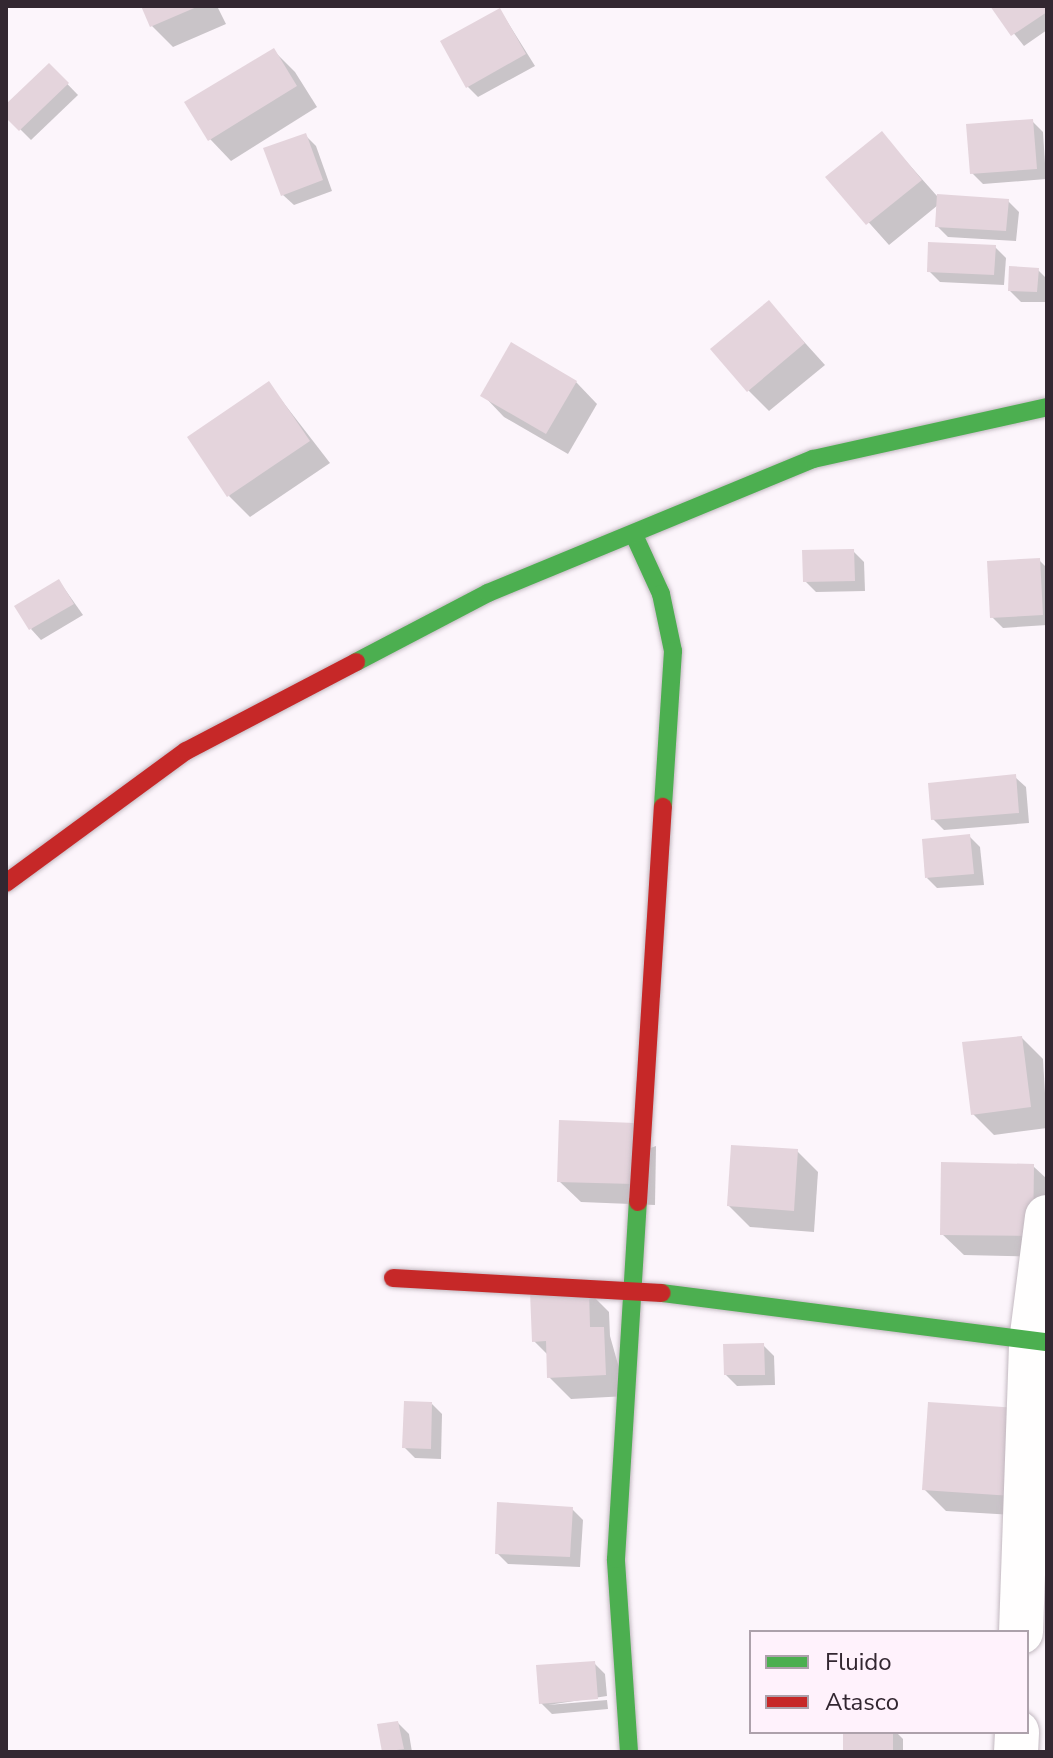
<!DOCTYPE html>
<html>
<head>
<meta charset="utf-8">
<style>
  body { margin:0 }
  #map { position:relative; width:1053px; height:1758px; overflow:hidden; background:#fcf5fb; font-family:"Nunito Sans",sans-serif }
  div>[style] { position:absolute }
  .shadow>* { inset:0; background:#0003 }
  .building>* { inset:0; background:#e4d4dc }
  .roads { filter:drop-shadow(0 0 2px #c2b8c0) drop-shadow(0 0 2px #c2b8c0) }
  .street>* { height:44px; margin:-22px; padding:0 22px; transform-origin:22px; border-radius:22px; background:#fffefe }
  .fast>* { height:18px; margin:-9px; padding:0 9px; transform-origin:9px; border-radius:9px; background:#4caf50 }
  .jam>* { height:18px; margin:-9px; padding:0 9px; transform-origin:9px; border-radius:9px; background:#c62828 }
  span { translate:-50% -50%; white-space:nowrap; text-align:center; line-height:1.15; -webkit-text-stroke:7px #fff2fc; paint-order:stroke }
  .frame { position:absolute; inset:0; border:8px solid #332731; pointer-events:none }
  .legend { position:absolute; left:749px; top:1630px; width:280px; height:104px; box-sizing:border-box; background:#fff2fc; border:2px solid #ada1ab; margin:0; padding:10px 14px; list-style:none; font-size:24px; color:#332731 }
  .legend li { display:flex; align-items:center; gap:16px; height:40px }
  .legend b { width:40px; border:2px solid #ada1ab }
</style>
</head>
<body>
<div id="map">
  <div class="shadow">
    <i style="clip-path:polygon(143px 6px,217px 6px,226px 24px,173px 47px,152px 26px)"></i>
    <i style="clip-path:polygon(992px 6px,1047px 6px,1047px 30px,1024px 46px)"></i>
    <i style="clip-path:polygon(500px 10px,535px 66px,478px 97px,467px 86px)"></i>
    <i style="clip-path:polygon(274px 51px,295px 72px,317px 107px,231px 161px,210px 139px)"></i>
    <i style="clip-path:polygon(49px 65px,78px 95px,31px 140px,6px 115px,6px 107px)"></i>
    <i style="clip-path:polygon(1032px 121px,1043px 132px,1046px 179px,983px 184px,972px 173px)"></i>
    <i style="clip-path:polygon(882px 134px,937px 196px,1008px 201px,1019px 212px,1016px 241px,948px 237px,937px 226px,938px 205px,889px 245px,828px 177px)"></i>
    <i style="clip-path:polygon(305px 135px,316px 146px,332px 191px,294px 205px,283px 195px)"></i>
    <i style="clip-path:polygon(995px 247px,1006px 258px,1004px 285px,940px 282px,929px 271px)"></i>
    <i style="clip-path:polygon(1038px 270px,1047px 279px,1047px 302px,1021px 302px,1010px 291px)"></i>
    <i style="clip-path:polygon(769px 303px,825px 365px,769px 411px,748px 390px)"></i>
    <i style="clip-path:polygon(576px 382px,597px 404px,568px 454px,504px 417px,483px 395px)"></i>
    <i style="clip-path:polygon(269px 384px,330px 463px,250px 517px,229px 496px)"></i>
    <i style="clip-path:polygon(853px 551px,864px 562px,865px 591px,816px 592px,805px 581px)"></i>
    <i style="clip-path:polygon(1039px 560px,1047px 568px,1047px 625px,1003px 628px,992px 617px)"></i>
    <i style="clip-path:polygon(59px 581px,83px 615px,41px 640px,31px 629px)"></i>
    <i style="clip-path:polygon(1015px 777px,1026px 787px,1029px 823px,944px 830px,933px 819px)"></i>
    <i style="clip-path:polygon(969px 836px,980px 847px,984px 885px,937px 888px,927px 878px)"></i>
    <i style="clip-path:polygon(1022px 1038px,1043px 1059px,1047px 1128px,994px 1135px,973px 1114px)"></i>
    <i style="clip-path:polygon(656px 1146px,655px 1205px,581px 1202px,559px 1181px)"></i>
    <i style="clip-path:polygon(797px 1151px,818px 1172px,814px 1232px,750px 1227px,729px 1206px)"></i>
    <i style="clip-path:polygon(1033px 1166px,1047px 1179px,1047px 1257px,964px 1255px,942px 1234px)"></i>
    <i style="clip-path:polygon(588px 1291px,609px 1312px,610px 1336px,627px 1396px,571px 1399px,549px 1377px,549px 1356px,534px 1341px)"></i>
    <i style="clip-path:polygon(763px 1345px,774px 1356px,775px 1385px,737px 1386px,726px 1375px)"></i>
    <i style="clip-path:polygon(432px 1404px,442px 1414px,441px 1459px,415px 1458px,404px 1447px)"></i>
    <i style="clip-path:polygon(930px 1405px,1033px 1516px,946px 1511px,925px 1490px)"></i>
    <i style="clip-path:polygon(572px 1509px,583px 1520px,580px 1567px,508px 1564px,497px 1553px)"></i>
    <i style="clip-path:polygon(594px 1663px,605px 1674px,607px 1696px,548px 1705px,607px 1700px,608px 1709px,552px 1714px,541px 1703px)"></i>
    <i style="clip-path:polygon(398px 1723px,409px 1734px,412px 1752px,384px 1752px,380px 1726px)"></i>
    <i style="clip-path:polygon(845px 1732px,896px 1732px,903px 1739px,903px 1752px,845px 1752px)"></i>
  </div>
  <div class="building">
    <i style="clip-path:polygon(141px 6px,199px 6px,150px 27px)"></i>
    <i style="clip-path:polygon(990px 6px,1047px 6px,1047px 12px,1011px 36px)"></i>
    <i style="clip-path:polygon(500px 8px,526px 54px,466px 88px,440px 41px)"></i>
    <i style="clip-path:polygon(274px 48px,297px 86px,208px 141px,184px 102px)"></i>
    <i style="clip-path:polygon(49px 63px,69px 83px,19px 131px,6px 118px,6px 104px)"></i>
    <i style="clip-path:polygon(1033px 119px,1037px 169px,970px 174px,966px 124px)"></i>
    <i style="clip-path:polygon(882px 131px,922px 180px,866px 225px,825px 177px)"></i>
    <i style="clip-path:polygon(306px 133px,323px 180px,281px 196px,263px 148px)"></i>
    <i style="clip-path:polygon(937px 194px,1009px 199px,1006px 231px,935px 227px)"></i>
    <i style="clip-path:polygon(928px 242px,996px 245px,994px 275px,927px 272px)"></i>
    <i style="clip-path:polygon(1009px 266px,1039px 268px,1037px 292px,1008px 291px)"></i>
    <i style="clip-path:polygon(769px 300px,805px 343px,747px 392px,710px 349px)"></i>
    <i style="clip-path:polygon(511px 342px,577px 381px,546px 434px,480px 396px)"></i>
    <i style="clip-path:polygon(269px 381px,310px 441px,227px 497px,187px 437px)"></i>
    <i style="clip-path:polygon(854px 549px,855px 581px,803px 582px,802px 550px)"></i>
    <i style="clip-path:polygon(1040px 558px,1043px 615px,990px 618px,987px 561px)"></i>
    <i style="clip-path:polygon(59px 579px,74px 604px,29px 630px,14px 606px)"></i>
    <i style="clip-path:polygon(1016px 774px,1019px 813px,931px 820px,928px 783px)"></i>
    <i style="clip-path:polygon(970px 834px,974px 874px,925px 878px,922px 839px)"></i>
    <i style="clip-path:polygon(1022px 1036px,1031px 1107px,971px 1115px,962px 1042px)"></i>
    <i style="clip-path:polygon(559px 1120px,635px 1123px,634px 1184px,557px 1182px)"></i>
    <i style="clip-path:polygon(731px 1145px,798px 1149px,794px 1211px,727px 1206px)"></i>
    <i style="clip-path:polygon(941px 1162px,1034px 1164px,1033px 1236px,940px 1235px)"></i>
    <i style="clip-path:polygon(589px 1289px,590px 1327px,604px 1327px,606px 1375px,547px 1378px,546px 1341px,532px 1342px,530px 1292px)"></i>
    <i style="clip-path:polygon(764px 1343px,765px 1375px,724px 1375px,723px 1344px)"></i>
    <i style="clip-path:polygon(404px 1401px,432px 1402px,431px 1449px,402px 1448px)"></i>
    <i style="clip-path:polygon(928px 1402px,1018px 1408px,1012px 1496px,922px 1490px)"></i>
    <i style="clip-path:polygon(497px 1502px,573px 1507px,570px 1557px,495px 1554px)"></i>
    <i style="clip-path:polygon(595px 1661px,598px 1699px,539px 1704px,536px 1665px)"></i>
    <i style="clip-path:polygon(398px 1721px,404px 1749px,382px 1752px,377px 1724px)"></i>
    <i style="clip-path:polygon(843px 1732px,893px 1732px,893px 1752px,843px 1752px)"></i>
  </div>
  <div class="roads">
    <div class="street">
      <i style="left:1021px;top:1632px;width:290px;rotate:-88deg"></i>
      <i style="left:1031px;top:1342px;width:126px;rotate:-82.7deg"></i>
      <i style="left:1016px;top:1752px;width:20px;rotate:-87deg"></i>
    </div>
    <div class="fast">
      <i style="left:634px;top:535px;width:65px;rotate:65.4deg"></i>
      <i style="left:661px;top:594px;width:58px;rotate:78.1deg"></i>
      <i style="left:673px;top:651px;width:156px;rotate:93.7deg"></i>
      <i style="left:356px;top:662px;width:149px;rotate:-27.6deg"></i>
      <i style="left:488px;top:593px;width:352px;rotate:-22.4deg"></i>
      <i style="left:813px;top:459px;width:240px;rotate:-12.5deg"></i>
      <i style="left:662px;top:1293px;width:388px;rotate:7.3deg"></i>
      <i style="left:629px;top:1752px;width:193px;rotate:-93.9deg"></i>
      <i style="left:616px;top:1559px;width:358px;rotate:-86.5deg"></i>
    </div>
    <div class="jam">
      <i style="left:6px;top:883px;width:223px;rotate:-36.3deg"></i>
      <i style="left:186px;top:751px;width:192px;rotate:-27.6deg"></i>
      <i style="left:638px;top:1202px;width:396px;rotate:-86.4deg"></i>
      <i style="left:393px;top:1278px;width:269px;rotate:3.2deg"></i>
    </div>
  </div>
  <div class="frame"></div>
  <ul class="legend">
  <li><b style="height:10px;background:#4caf50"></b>Fluido</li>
  <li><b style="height:10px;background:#c62828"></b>Atasco</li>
  </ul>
</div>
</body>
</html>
